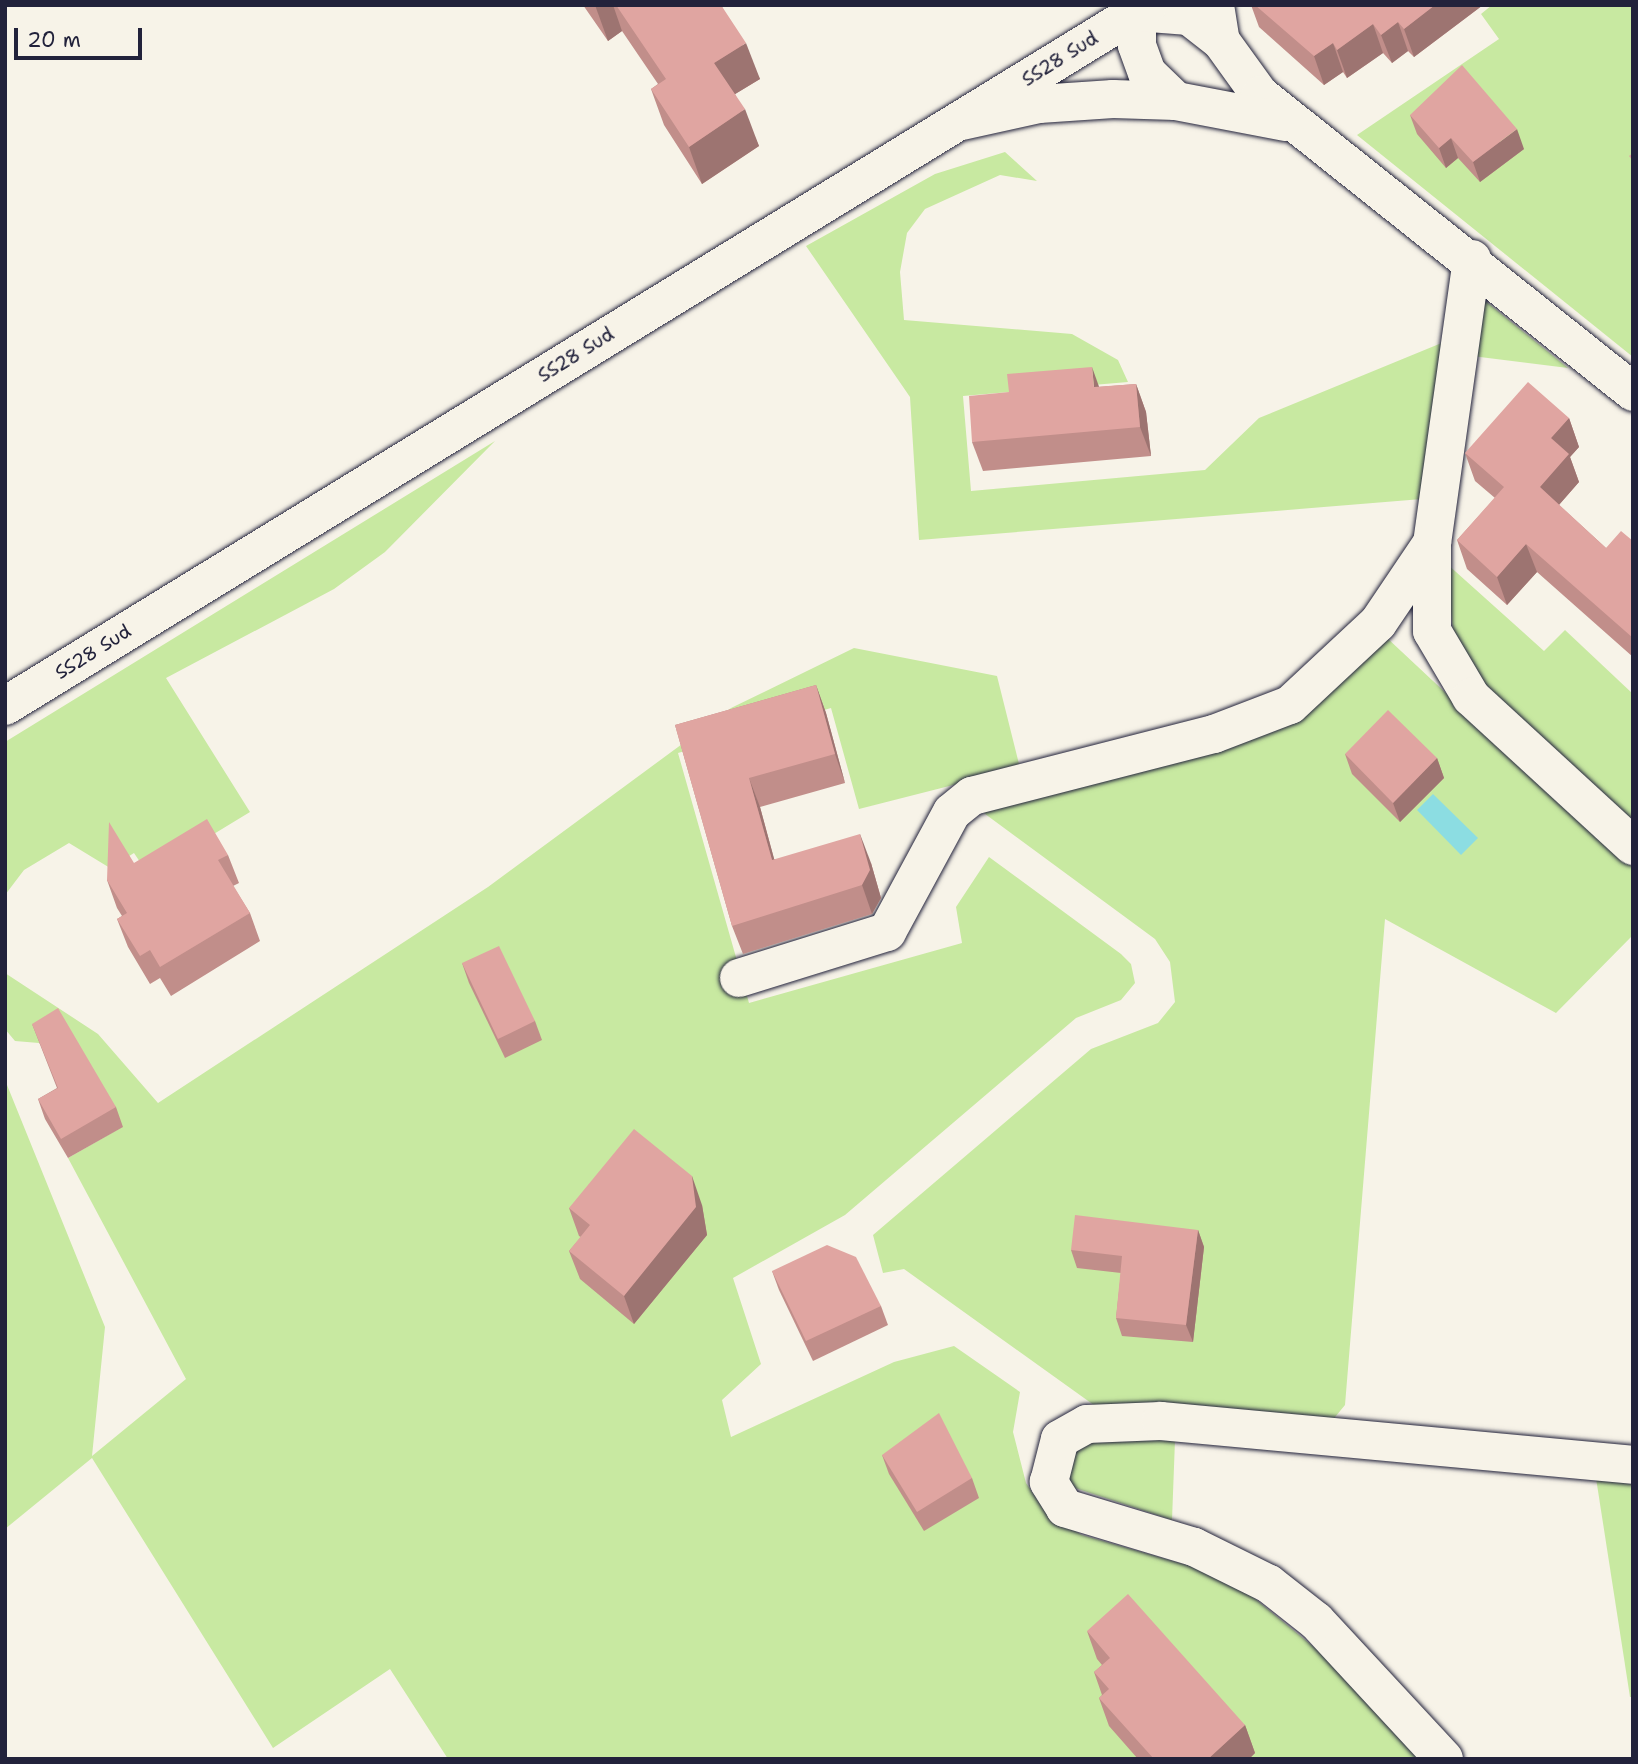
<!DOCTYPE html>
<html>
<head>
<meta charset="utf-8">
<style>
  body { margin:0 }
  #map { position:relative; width:1638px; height:1764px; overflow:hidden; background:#f7f3e8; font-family:"Shantell Sans",sans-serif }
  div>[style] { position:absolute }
  .green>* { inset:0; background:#c8e9a1 }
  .water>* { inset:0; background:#8cdde2 }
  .roads { filter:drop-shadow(0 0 2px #22223b) drop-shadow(0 0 2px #22223b) }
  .street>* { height:38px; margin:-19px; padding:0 19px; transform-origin:19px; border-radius:19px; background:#f7f3e8 }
  .secondary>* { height:38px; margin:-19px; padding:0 19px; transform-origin:19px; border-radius:19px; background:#f7f3e8 }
  .primary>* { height:38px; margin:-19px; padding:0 19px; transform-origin:19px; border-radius:19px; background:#f7f3e8 }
  .wall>* { inset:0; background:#c18e8a }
  .shaded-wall>* { inset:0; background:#9d7471 }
  .building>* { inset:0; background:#e0a5a1 }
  span { translate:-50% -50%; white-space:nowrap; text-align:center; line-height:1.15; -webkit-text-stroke:5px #f7f3e8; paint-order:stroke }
  .street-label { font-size:19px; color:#22223b }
  .frame { position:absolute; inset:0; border:7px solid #22223b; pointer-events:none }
  .scale { position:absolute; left:14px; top:28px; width:128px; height:32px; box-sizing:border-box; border:4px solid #22223b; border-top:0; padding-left:9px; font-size:21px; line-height:24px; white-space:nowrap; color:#22223b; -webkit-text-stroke:5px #f7f3e8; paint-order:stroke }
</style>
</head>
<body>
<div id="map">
  <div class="green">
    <i style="clip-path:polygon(1492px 5px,1633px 5px,1633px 357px,1357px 135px,1499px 39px,1481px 14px)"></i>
    <i style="clip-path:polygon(1005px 152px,1037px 181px,1000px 175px,925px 209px,907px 233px,900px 272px,904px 320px,1072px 334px,1118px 360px,1128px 382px,963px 396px,971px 491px,1205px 470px,1259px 418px,1444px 342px,1422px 499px,919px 540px,910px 397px,806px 246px,935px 174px)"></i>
    <i style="clip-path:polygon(1478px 295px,1568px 368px,1472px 356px)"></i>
    <i style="clip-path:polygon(495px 441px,385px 552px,334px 589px,166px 678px,250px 812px,148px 874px,134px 853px,110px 868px,69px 843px,24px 870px,5px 895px,5px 742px)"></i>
    <i style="clip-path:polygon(1446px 563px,1544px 651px,1565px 630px,1633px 694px,1633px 823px,1480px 681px,1454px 640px)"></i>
    <i style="clip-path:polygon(1386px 637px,1633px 868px,1633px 935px,1556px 1013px,1385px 919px,1345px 1405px,1331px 1422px,1098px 1408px,904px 1269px,883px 1273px,873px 1235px,1091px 1049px,1158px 1023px,1175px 1002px,1170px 962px,1155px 939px,977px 808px,1299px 717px)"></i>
    <i style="clip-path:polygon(854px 648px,997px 676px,1020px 768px,859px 809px,831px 708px,678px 753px,749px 1003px,962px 943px,956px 907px,989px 857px,1121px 954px,1131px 964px,1135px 983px,1121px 1000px,1076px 1018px,845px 1215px,733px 1278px,761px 1364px,722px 1400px,731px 1437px,894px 1362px,954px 1346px,1020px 1392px,1013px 1432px,1026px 1483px,1048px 1515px,1082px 1535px,1194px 1567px,1253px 1597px,1332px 1662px,1420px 1759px,448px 1759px,390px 1669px,273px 1748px,92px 1458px,5px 1529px,5px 1080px,105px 1327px,92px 1456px,186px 1379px,68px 1158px,122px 1127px,39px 1043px,15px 1041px,5px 1029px,5px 973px,98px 1034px,158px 1103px,488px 887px,731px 708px)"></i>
    <i style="clip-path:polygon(1105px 1439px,1175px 1440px,1172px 1520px,1072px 1487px,1066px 1474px,1074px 1448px)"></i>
    <i style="clip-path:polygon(1596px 1478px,1633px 1482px,1633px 1697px,1630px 1697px)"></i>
  </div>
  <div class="water">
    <i style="clip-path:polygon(1433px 794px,1478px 838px,1461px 855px,1417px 810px)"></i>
  </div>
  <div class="roads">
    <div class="street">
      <i style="left:1472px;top:259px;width:287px;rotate:98deg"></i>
      <i style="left:1432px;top:543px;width:88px;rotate:90deg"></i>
      <i style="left:1432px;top:631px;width:77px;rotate:59.4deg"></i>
      <i style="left:1471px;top:697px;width:220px;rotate:42.6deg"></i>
      <i style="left:739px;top:978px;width:155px;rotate:-17.3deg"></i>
      <i style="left:887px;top:932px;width:136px;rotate:-61.6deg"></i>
      <i style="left:952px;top:812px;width:26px;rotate:-39deg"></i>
      <i style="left:972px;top:796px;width:250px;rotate:-14.4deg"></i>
      <i style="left:1214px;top:734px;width:81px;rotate:-20.9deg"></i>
      <i style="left:1290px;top:705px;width:120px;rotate:-43deg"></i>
      <i style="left:1378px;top:623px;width:97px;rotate:-56deg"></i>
      <i style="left:1444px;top:1759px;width:188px;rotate:-132.8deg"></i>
      <i style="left:1316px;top:1621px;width:60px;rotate:-141.8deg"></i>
      <i style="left:1269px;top:1584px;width:84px;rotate:-153.7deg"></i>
      <i style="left:1194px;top:1547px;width:135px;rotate:-163.2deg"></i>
      <i style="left:1065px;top:1508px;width:31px;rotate:-122deg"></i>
      <i style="left:1049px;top:1482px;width:44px;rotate:-75.7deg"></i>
      <i style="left:1060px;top:1439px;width:31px;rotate:-29deg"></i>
      <i style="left:1087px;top:1424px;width:74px;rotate:-2.3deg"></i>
      <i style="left:1161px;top:1421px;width:474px;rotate:5.3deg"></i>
    </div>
    <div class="secondary">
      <i style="left:1215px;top:5px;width:36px;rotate:81deg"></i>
      <i style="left:1221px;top:41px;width:67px;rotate:54.2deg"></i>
      <i style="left:1260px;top:95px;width:477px;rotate:38.5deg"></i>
      <i style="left:1176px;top:101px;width:40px;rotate:-136deg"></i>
      <i style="left:1147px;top:73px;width:30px;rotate:-110deg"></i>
      <i style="left:1137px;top:45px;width:33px;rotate:-90deg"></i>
      <i style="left:1137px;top:12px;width:52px;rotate:4.4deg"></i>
      <i style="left:1189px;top:16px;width:41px;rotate:38deg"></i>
      <i style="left:962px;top:121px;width:79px;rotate:-12.4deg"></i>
      <i style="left:1039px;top:104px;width:74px;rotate:-3.9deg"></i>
      <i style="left:1113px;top:99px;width:63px;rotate:1.8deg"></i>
      <i style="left:1176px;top:101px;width:112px;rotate:10.8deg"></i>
    </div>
    <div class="primary">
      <i style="left:5px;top:706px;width:1341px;rotate:-31.52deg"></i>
    </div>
  </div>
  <div class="wall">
    <i style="clip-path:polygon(583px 5px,721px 5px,760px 79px,735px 94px,759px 146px,702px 184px,664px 125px,651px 89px,658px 84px,622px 31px,608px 41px)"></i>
    <i style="clip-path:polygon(1251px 5px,1483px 5px,1414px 57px,1408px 51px,1392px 63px,1383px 53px,1347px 78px,1343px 72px,1324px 85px,1259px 27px)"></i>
    <i style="clip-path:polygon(1410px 115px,1524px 149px,1480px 182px,1458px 158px,1446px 168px,1417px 134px)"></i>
    <i style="clip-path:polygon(1136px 384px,1146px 412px,1151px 456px,983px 471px,972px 442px,1099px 387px)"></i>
    <i style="clip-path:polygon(1569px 418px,1579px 447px,1570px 457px,1579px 482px,1559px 505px,1606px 548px,1633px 541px,1633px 657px,1537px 572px,1507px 605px,1467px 569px,1457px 540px,1495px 498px,1475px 481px,1465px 453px)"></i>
    <i style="clip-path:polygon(816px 685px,826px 713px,845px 783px,760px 807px,774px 859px,871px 863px,881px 898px,872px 914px,743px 954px,732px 926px,675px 725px)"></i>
    <i style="clip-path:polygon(1345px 754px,1437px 758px,1444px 778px,1400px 822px,1352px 774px)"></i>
    <i style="clip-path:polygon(228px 855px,239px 883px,233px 886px,250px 913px,260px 941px,171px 996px,160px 978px,150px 984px,128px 947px,117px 919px,122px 916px,117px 908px,107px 880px,134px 863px)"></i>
    <i style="clip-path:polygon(462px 963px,535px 1021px,542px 1040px,505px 1058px,469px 983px)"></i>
    <i style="clip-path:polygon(32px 1024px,116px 1107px,123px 1127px,68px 1158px,45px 1119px,38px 1099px,57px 1088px)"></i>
    <i style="clip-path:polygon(702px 1205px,707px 1235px,634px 1324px,580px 1279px,569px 1251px,581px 1237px,579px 1236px,569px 1208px)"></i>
    <i style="clip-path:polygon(1198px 1230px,1204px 1247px,1193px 1342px,1122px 1336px,1116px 1318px,1121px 1273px,1077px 1268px,1071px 1250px)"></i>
    <i style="clip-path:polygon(772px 1271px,881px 1306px,888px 1325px,813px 1361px,779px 1290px)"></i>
    <i style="clip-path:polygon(882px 1455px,972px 1478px,979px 1498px,924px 1531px,889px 1474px)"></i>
    <i style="clip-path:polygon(1087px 1631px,1245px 1725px,1255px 1753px,1249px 1759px,1138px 1759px,1109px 1726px,1099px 1698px,1102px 1695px,1094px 1672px,1102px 1665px,1097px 1659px)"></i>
  </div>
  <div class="shaded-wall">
    <i style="clip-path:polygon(595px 5px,613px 5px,622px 31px,608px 41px)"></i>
    <i style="clip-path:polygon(1435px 5px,1483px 5px,1414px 57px,1404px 29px)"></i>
    <i style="clip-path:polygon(1398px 22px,1408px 51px,1392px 63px,1381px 35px)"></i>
    <i style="clip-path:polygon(1373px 24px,1383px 53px,1347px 78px,1337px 50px)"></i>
    <i style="clip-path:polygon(746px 43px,760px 79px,727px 99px,714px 63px)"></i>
    <i style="clip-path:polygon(1333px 43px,1343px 72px,1324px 85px,1314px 56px)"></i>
    <i style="clip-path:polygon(745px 109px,759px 146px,702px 184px,689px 147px)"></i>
    <i style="clip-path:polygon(1517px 129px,1524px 149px,1480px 182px,1473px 162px)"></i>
    <i style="clip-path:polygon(1451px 138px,1458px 158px,1446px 168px,1439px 148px)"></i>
    <i style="clip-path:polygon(1092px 367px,1102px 395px,1094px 387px)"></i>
    <i style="clip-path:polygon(1136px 384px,1146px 412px,1151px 456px,1140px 427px)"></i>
    <i style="clip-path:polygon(1569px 418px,1579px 447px,1570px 457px,1579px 482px,1550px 515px,1540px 487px,1551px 438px)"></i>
    <i style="clip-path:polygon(1526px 544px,1537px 572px,1507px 605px,1497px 577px)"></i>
    <i style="clip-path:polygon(816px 685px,826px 713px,845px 783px,835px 754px)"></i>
    <i style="clip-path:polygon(1437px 758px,1444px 778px,1400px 822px,1393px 803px)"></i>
    <i style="clip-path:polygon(749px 778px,760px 807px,782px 888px,772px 860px)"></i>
    <i style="clip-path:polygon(860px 834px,871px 863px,881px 898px,872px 914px,862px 885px)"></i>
    <i style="clip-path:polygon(692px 1176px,702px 1205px,707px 1235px,634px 1324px,624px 1296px)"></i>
    <i style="clip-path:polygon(1198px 1230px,1204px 1247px,1193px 1342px,1186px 1325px)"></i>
    <i style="clip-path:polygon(1245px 1725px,1255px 1753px,1249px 1759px,1208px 1759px)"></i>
  </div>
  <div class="building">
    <i style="clip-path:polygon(616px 5px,721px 5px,746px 43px,714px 63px,745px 109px,689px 147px,651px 89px,666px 79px)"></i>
    <i style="clip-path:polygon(1255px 5px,1435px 5px,1404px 29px,1398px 22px,1381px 35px,1373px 24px,1337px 50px,1333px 43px,1314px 56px)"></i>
    <i style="clip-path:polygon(1462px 65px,1517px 129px,1473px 162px,1451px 138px,1439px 148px,1410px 115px)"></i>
    <i style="clip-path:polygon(1633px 153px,1633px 161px,1629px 156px)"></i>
    <i style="clip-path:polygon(1092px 367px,1094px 387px,1136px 384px,1140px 427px,972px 442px,969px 396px,1009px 392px,1007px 374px)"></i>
    <i style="clip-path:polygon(1528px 382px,1569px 418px,1551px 438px,1569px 454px,1540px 487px,1606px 548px,1621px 531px,1633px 541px,1633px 638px,1526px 544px,1497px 577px,1457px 540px,1504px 487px,1465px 453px)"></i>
    <i style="clip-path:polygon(816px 685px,835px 754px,749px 778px,772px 860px,860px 834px,870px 870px,862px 885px,732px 926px,675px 725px)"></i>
    <i style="clip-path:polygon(1388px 710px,1437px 758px,1393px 803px,1345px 754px)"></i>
    <i style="clip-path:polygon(207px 819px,228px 855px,218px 860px,250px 913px,160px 967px,150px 950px,140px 956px,117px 919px,127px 913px,107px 880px,109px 822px,134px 863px)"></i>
    <i style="clip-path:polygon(499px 946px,535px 1021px,498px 1039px,462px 963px)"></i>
    <i style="clip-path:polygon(58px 1008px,116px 1107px,61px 1139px,38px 1099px,58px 1088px,32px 1024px)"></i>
    <i style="clip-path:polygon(634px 1129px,692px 1176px,696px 1207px,624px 1296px,569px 1251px,590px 1225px,569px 1208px)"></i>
    <i style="clip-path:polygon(1075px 1215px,1198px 1230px,1186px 1325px,1116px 1318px,1122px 1256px,1071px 1250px)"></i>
    <i style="clip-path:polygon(827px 1245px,856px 1257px,881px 1306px,806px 1341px,772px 1271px)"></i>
    <i style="clip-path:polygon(939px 1413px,972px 1478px,917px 1512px,882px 1455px)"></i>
    <i style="clip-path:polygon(1128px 1594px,1245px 1725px,1208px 1759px,1154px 1759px,1099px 1698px,1109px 1689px,1094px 1672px,1110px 1658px,1087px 1631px)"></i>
  </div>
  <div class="street-label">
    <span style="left:1060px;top:59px;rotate:-32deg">SS28 Sud</span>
    <span style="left:576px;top:355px;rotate:-32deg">SS28 Sud</span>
    <span style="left:93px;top:652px;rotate:-32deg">SS28 Sud</span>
  </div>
  <div class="frame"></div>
  <div class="scale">20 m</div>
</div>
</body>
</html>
